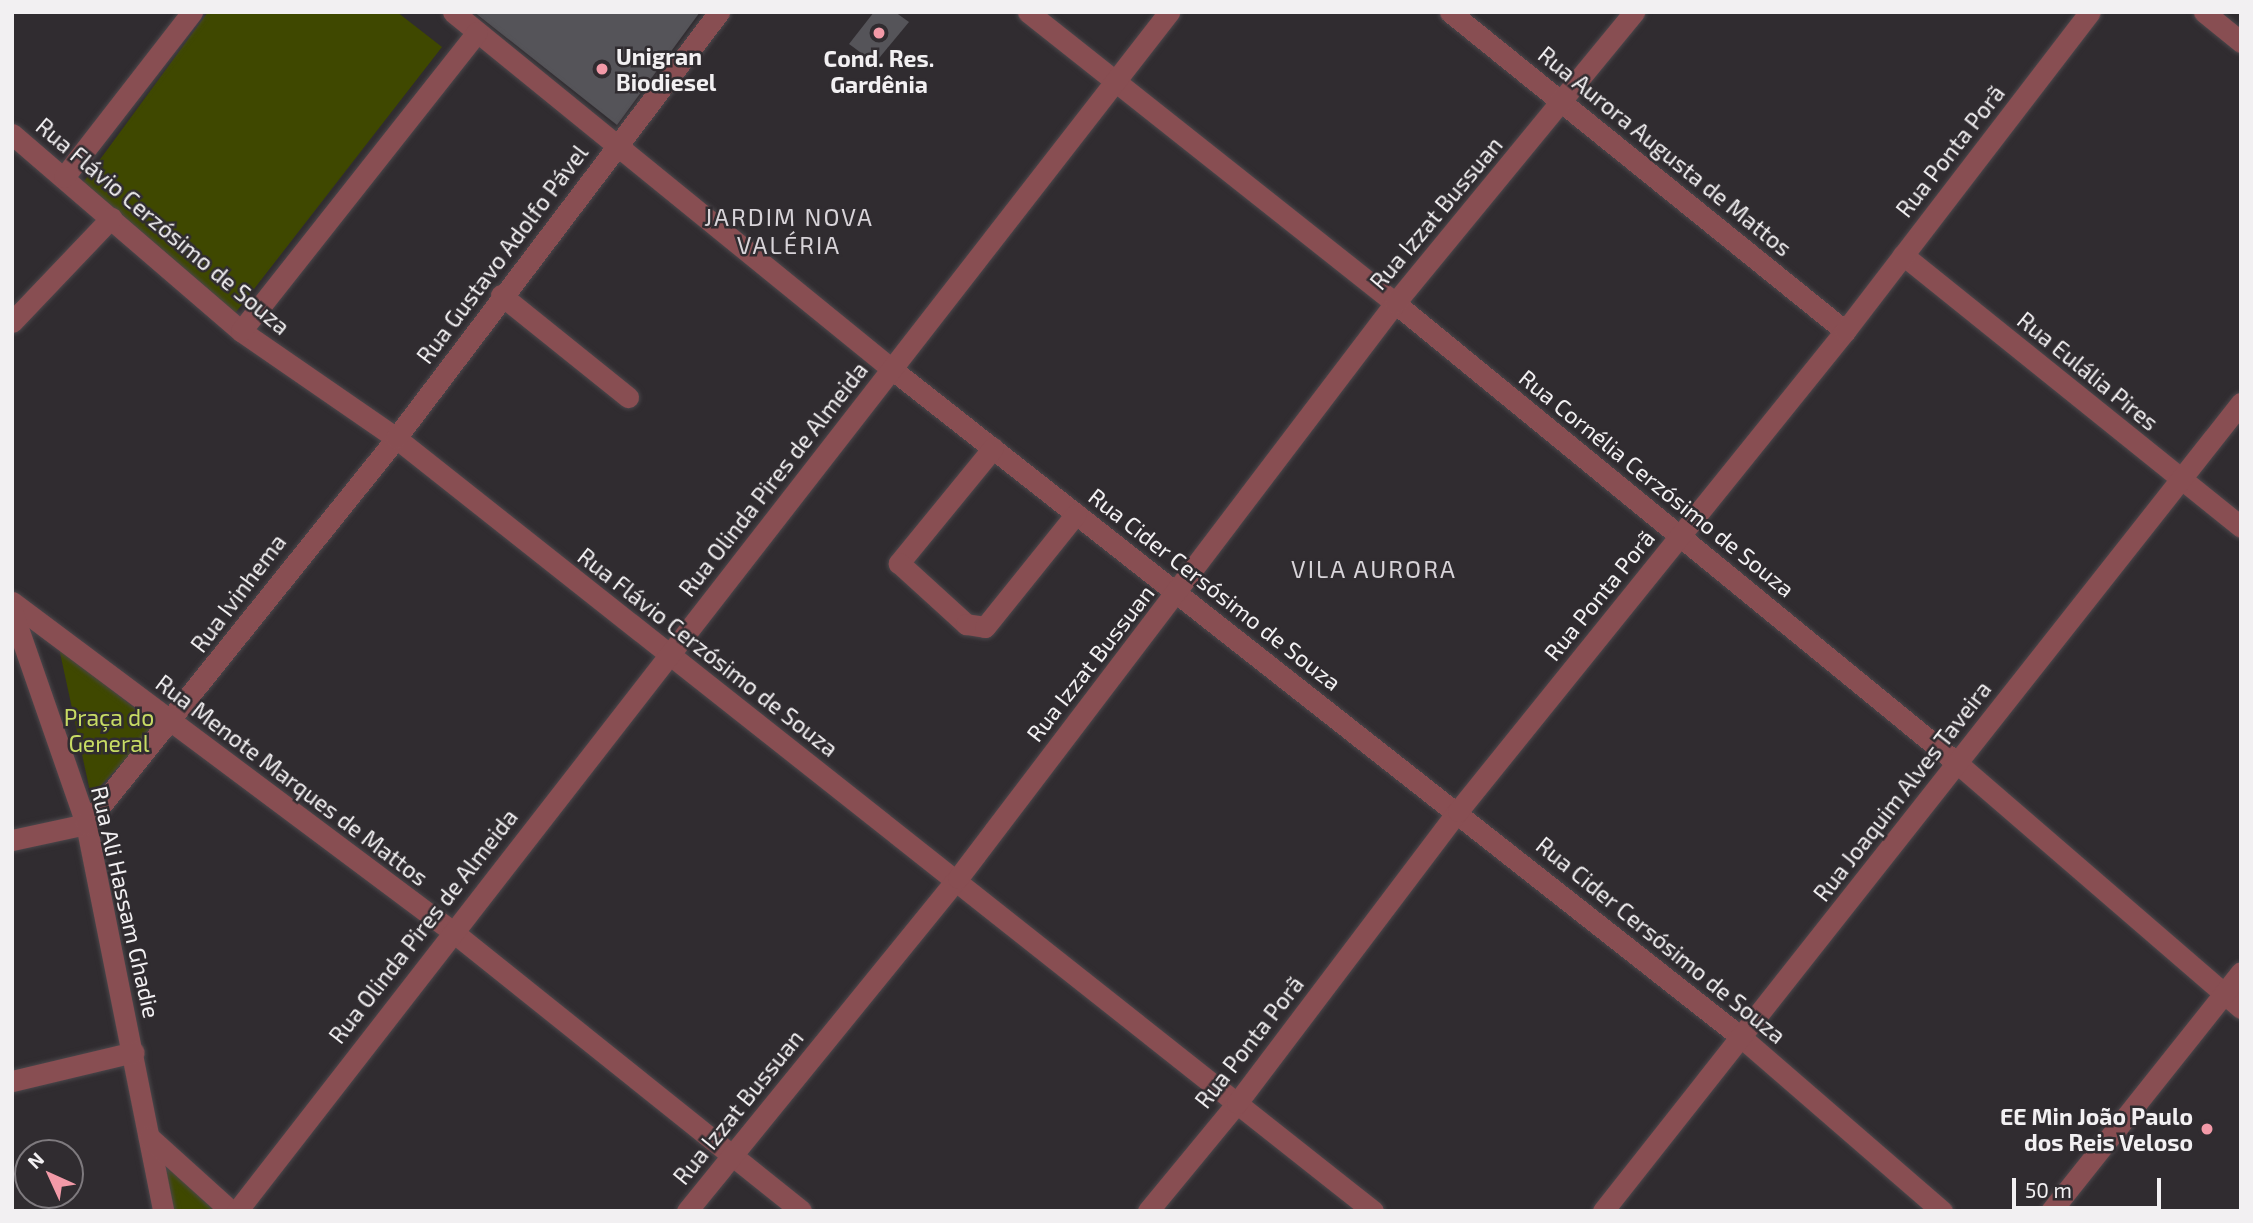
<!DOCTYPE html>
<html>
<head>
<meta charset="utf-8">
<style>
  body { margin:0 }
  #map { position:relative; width:2253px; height:1223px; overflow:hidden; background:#302c30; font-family:"Exo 2",sans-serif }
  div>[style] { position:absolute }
  .green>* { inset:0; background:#3f4800 }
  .building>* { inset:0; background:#555459 }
  .roads { filter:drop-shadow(0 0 2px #4b474b) drop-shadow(0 0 2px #4b474b) }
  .minor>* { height:21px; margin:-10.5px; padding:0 10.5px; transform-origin:10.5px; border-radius:10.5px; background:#884e52 }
  .dots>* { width:19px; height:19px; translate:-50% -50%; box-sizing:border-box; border:4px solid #302c30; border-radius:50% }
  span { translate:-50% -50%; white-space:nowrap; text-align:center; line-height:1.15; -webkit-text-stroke:5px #302c30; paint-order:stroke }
  .poi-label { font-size:23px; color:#f2f0f2; font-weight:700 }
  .left { translate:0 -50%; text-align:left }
  .right { translate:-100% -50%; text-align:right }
  .street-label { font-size:23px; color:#f2f0f2 }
  .park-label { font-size:23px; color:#c7db64 }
  .neighbourhood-label { font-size:24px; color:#d8d4d9; letter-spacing:2px }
  .frame { position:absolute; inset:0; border:14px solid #f2f0f2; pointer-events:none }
  .north { position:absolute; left:14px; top:1139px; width:70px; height:70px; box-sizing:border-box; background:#302c30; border:2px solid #7e7a7e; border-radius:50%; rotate:315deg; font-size:19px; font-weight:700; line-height:28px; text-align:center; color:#f2f0f2 }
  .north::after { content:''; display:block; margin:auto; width:24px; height:32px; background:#f39aa8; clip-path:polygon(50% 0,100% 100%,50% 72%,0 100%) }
  .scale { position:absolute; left:2012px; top:1178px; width:149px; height:32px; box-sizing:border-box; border:4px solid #f2f0f2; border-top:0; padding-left:9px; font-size:21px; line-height:24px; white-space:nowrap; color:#f2f0f2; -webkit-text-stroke:5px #302c30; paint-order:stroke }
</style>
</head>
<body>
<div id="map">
  <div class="green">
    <i style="clip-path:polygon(208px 12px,397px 12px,442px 47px,233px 316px,74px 195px)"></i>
    <i style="clip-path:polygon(59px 648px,157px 726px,91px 796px)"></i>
    <i style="clip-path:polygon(156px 1153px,219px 1211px,168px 1211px)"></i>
  </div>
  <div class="building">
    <i style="clip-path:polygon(474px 12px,700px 12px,617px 125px)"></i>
    <i style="clip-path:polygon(874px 12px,895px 12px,909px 22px,875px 63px,849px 44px)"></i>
  </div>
  <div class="roads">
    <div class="minor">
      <i style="left:453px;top:12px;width:567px;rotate:39.13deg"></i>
      <i style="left:893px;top:370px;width:1079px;rotate:38.19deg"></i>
      <i style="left:1741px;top:1037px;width:266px;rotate:40.9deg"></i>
      <i style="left:1028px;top:12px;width:468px;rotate:38.4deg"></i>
      <i style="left:1395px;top:303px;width:726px;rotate:39.3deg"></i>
      <i style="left:1957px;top:763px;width:375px;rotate:40.8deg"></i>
      <i style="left:1450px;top:12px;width:508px;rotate:38.92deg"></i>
      <i style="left:2204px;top:12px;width:48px;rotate:39deg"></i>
      <i style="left:12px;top:134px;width:302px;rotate:40.7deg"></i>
      <i style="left:241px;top:331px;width:188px;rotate:34.6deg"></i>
      <i style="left:396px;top:438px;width:1246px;rotate:38.35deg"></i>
      <i style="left:64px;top:177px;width:209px;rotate:-52.2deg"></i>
      <i style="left:1903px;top:255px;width:434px;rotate:38.8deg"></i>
      <i style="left:501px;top:295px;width:163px;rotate:38.8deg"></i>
      <i style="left:12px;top:322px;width:144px;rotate:-46.4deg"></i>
      <i style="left:241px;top:331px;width:381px;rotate:-51.7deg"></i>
      <i style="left:993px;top:448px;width:149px;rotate:129.3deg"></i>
      <i style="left:899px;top:563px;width:91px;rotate:42.3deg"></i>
      <i style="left:966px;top:624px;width:19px;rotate:9deg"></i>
      <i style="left:985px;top:627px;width:145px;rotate:-51.2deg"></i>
      <i style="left:12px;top:602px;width:549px;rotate:36.79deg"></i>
      <i style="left:452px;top:931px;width:447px;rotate:38.7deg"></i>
      <i style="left:12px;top:611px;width:225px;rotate:70.8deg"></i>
      <i style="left:86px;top:824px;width:395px;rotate:78.7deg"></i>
      <i style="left:12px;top:840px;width:76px;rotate:-12.2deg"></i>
      <i style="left:86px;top:824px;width:495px;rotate:-51.2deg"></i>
      <i style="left:396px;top:438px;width:535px;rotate:-52.83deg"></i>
      <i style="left:12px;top:1081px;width:125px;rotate:-13.4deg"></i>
      <i style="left:149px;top:1137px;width:110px;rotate:42.1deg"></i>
      <i style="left:237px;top:1211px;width:1519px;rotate:-52.14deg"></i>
      <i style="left:687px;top:1211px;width:429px;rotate:-50.9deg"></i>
      <i style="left:958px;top:878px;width:722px;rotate:-52.77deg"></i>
      <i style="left:1395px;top:303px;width:377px;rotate:-50.6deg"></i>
      <i style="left:1148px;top:1211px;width:140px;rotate:-50.5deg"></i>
      <i style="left:1237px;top:1103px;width:366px;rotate:-52.9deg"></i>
      <i style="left:1458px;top:811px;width:617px;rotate:-51.12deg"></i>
      <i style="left:1845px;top:331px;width:402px;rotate:-52.5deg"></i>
      <i style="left:1603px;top:1211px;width:1030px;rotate:-51.71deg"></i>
      <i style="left:2051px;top:1211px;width:305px;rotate:-51.5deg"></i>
    </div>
  </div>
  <div class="dots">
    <i style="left:879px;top:33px;background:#f39aa8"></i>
    <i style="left:602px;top:69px;background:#f39aa8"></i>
    <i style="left:2207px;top:1129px;background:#f39aa8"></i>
  </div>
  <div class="poi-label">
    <span class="left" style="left:616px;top:69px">Unigran<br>Biodiesel</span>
    <span style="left:879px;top:71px">Cond. Res.<br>Gardênia</span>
    <span class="right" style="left:2193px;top:1129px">EE Min João Paulo<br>dos Reis Veloso</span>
  </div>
  <div class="street-label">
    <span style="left:1665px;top:151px;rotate:39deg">Rua Aurora Augusta de Mattos</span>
    <span style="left:1950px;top:151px;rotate:-52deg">Rua Ponta Porã</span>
    <span style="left:1436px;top:213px;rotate:-50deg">Rua Izzat Bussuan</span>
    <span style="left:163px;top:226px;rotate:40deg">Rua Flávio Cerzósimo de Souza</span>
    <span style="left:502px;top:254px;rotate:-53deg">Rua Gustavo Adolfo Pável</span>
    <span style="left:2088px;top:371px;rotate:39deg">Rua Eulália Pires</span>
    <span style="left:773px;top:479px;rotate:-52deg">Rua Olinda Pires de Almeida</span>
    <span style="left:1657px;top:483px;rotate:39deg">Rua Cornélia Cerzósimo de Souza</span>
    <span style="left:1215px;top:589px;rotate:38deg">Rua Cider Cersósimo de Souza</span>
    <span style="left:238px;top:593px;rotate:-53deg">Rua Ivinhema</span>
    <span style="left:1599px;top:595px;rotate:-51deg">Rua Ponta Porã</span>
    <span style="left:708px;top:652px;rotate:38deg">Rua Flávio Cerzósimo de Souza</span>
    <span style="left:1090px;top:663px;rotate:-52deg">Rua Izzat Bussuan</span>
    <span style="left:292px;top:780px;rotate:37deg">Rua Menote Marques de Mattos</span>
    <span style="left:1902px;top:791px;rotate:-52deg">Rua Joaquim Alves Taveira</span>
    <span style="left:126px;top:902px;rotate:77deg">Rua Ali Hassam Ghadie</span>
    <span style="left:423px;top:926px;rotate:-52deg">Rua Olinda Pires de Almeida</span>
    <span style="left:1661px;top:940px;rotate:39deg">Rua Cider Cersósimo de Souza</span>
    <span style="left:1249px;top:1042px;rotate:-52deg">Rua Ponta Porã</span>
    <span style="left:738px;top:1107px;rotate:-51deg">Rua Izzat Bussuan</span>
  </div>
  <div class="park-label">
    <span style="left:109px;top:730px">Praça do<br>General</span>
  </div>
  <div class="neighbourhood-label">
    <span style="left:789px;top:231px">JARDIM NOVA<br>VALÉRIA</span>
    <span style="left:1374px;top:569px">VILA AURORA</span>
  </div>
  <div class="frame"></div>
  <div class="north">N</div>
  <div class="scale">50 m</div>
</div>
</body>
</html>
